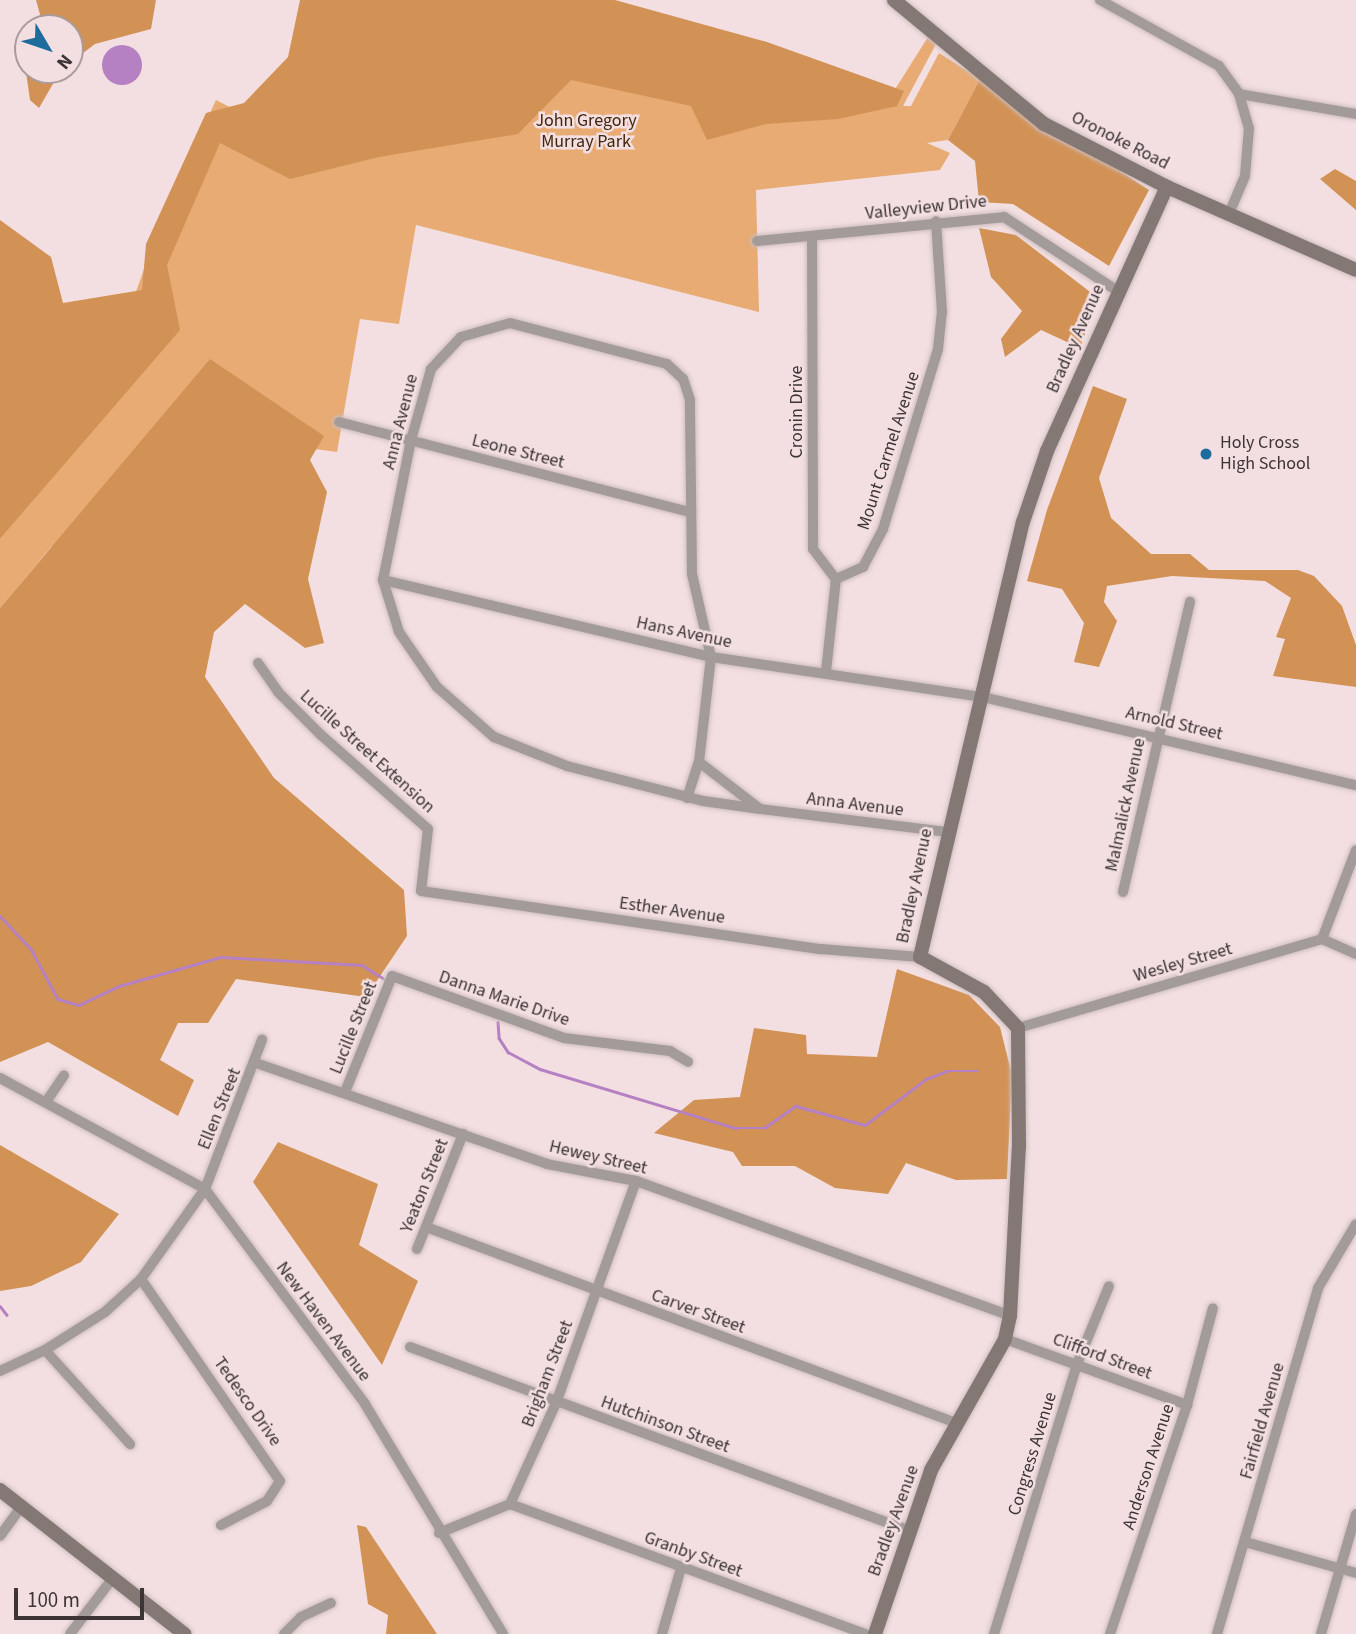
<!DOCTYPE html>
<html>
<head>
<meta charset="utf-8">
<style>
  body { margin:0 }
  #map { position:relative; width:1356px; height:1634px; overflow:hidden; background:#f3dfe1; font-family:"Source Sans 3",sans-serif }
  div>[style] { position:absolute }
  .green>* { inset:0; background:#e7ab73 }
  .forest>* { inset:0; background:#d29255 }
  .water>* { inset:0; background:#b681c3 }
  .round { border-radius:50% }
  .stream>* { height:2.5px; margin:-1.25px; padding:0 1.25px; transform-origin:1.25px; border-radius:1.25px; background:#b681c3 }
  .roads { filter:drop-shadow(0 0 2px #cebdbf) drop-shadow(0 0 2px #cebdbf) }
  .street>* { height:10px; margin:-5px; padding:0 5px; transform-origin:5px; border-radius:5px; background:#a39b99 }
  .secondary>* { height:14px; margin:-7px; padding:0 7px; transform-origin:7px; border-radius:7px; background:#837874 }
  .dots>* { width:19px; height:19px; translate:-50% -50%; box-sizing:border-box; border:4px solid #f3dfe1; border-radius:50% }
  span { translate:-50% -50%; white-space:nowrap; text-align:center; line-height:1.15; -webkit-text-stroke:5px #f3dfe1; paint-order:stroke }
  .park-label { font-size:18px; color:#41260b }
  .street-label { font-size:18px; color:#3c3435 }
  .poi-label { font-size:18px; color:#3c3435 }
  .left { translate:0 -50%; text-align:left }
  .north { position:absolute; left:14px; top:14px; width:70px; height:70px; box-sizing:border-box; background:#f3dfe1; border:2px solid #aa9b9c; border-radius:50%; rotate:129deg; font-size:19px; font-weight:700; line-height:28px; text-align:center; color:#3c3435 }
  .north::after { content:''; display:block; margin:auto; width:24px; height:32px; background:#1d6c9e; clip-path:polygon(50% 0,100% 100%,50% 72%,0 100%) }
  .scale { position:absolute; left:14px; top:1588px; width:130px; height:32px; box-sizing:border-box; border:4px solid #3c3435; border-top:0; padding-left:9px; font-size:21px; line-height:24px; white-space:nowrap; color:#3c3435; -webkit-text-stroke:5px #f3dfe1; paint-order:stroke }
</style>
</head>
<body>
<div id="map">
  <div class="green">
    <i style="clip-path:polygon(308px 0,892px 94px,928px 37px,936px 44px,903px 106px,911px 106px,939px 53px,980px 79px,948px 140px,927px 143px,950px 153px,940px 170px,756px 190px,759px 312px,416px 225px,399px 324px,360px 319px,337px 452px,279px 444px,51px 547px,0 608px,0 539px,83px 442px,162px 218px,216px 100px,290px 138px)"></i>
  </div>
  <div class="forest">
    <i style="clip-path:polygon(36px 0,156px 0,151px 29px,95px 44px,70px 63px,70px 28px,37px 28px,41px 18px)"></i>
    <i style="clip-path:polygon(300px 0,615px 0,767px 42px,904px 91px,897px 106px,838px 119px,766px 124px,707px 140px,691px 106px,571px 80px,518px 134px,379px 157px,290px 179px,220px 143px,167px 265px,180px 330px,0 539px,0 220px,51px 257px,63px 303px,142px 290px,146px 244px,206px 113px,244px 103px,288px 57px)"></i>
    <i style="clip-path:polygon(28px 56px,28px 70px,61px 70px,39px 108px,30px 100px,25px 65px)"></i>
    <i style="clip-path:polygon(980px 79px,1149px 190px,1109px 266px,1013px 204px,979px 202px,975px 161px,948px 140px)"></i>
    <i style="clip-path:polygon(1335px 169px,1356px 181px,1356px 210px,1320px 179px)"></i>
    <i style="clip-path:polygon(979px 228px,1016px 235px,1098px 298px,1080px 348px,1041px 330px,1005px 357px,1001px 339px,1022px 311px,991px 277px)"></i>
    <i style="clip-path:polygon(210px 359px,324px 436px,310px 460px,327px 492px,308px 579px,324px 643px,305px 648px,245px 604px,214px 632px,205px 677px,274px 778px,404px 890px,407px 936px,366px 997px,236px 979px,208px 1023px,178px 1023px,160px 1060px,194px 1080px,178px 1116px,48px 1042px,0 1062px,0 608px)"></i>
    <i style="clip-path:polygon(1093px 386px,1127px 399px,1099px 478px,1111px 518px,1151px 554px,1190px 554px,1209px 570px,1298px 570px,1314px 576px,1342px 606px,1356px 645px,1356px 687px,1273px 676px,1285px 639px,1276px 637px,1291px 598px,1265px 581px,1172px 576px,1107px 586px,1104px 602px,1117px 621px,1099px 667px,1074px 662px,1084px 623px,1062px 589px,1027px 581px,1047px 510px)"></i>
    <i style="clip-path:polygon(897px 969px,969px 995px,1000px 1027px,1012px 1075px,1007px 1179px,956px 1180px,906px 1163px,888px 1194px,835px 1188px,795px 1166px,742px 1166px,733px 1152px,654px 1133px,694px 1100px,740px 1097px,754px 1028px,806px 1035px,807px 1054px,877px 1057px)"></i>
    <i style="clip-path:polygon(278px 1142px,378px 1184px,359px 1245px,418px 1281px,382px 1365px,253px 1182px)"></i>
    <i style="clip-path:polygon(0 1145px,119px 1214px,81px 1262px,31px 1286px,0 1291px)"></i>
    <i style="clip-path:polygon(357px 1525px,366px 1527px,437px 1634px,386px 1634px,388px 1615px,368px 1604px)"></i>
  </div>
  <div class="water">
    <i class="round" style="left:102px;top:45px;width:40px;height:40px"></i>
  </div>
  <div class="stream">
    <i style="left:0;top:916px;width:45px;rotate:46.8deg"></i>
    <i style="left:31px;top:949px;width:57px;rotate:61.6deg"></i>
    <i style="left:58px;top:999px;width:22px;rotate:16deg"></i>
    <i style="left:79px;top:1005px;width:44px;rotate:-25.4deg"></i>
    <i style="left:119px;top:986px;width:106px;rotate:-15.9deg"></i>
    <i style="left:221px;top:957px;width:141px;rotate:3.2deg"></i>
    <i style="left:362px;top:965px;width:26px;rotate:32deg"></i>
    <i style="left:498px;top:1022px;width:16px;rotate:86deg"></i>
    <i style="left:499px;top:1038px;width:17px;rotate:57deg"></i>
    <i style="left:508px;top:1052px;width:36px;rotate:28deg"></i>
    <i style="left:540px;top:1069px;width:205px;rotate:16.8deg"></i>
    <i style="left:736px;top:1128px;width:28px"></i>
    <i style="left:764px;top:1128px;width:39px;rotate:-35deg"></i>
    <i style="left:796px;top:1106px;width:72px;rotate:15.4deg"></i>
    <i style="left:865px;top:1125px;width:76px;rotate:-37deg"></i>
    <i style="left:926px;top:1079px;width:22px;rotate:-21deg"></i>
    <i style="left:947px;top:1071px;width:31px"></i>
    <i style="left:0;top:1306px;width:11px;rotate:52deg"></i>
  </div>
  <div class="roads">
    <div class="street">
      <i style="left:1100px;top:0;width:136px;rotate:29deg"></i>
      <i style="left:1219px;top:66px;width:34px;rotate:54deg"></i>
      <i style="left:1239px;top:94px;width:35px;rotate:74deg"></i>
      <i style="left:1249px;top:128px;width:48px;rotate:94.8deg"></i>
      <i style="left:1245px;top:176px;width:39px;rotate:113deg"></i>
      <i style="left:1239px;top:94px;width:119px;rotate:9.7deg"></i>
      <i style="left:812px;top:237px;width:312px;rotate:89.8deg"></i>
      <i style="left:813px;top:549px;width:38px;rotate:53deg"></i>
      <i style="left:757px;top:241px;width:248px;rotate:-5.5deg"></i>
      <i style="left:1004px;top:217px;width:137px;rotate:33.1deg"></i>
      <i style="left:339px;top:422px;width:362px;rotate:14.4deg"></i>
      <i style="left:383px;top:580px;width:337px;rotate:13.2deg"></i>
      <i style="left:711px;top:657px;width:275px;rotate:8.4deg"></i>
      <i style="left:983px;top:697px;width:383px;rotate:13.3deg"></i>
      <i style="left:258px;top:663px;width:35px;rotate:55deg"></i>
      <i style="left:278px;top:692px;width:61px;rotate:45deg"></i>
      <i style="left:321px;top:735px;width:142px;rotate:41.3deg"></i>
      <i style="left:428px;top:829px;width:62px;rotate:96.4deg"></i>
      <i style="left:421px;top:891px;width:404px;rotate:8.3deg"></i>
      <i style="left:821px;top:949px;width:99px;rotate:4.6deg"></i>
      <i style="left:826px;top:672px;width:94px;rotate:-83.9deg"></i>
      <i style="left:836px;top:579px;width:30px;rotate:-24deg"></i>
      <i style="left:863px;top:567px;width:43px;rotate:-62.2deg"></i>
      <i style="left:883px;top:529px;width:188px;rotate:-73deg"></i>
      <i style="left:938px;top:349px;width:37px;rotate:-84deg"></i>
      <i style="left:942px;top:312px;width:91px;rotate:-93.8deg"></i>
      <i style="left:687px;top:798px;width:38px;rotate:-72deg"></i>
      <i style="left:760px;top:809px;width:77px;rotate:-142.4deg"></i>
      <i style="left:699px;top:762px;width:106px;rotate:-83.5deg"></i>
      <i style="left:711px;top:657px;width:85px;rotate:-102.9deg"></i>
      <i style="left:692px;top:574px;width:174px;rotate:-90.7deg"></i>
      <i style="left:690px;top:400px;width:22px;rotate:-108deg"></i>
      <i style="left:683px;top:379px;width:22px;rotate:-137deg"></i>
      <i style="left:667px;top:364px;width:162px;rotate:-165.4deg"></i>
      <i style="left:510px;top:323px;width:51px;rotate:164.1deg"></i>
      <i style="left:461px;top:337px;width:44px;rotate:133.2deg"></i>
      <i style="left:431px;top:369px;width:74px;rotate:105.7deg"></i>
      <i style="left:411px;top:440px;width:143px;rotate:101.3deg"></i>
      <i style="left:383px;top:580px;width:54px;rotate:72.9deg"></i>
      <i style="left:399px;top:632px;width:67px;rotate:55.4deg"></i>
      <i style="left:437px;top:687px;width:76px;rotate:41.3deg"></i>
      <i style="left:494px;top:737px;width:79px;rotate:21.7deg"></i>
      <i style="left:567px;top:766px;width:140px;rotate:14.4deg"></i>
      <i style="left:703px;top:801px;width:58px;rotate:8deg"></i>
      <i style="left:760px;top:809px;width:187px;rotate:7deg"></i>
      <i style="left:1123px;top:892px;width:298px;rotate:-77deg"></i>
      <i style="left:1322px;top:939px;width:95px;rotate:-69.1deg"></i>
      <i style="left:1018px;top:1028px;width:317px;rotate:-16.3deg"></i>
      <i style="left:1322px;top:939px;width:37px;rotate:24deg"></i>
      <i style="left:256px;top:1063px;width:308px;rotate:19.1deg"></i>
      <i style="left:547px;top:1164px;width:91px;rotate:10.8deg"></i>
      <i style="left:636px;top:1181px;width:398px;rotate:19.8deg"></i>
      <i style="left:0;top:1078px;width:233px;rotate:28.4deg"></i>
      <i style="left:205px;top:1189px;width:268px;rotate:53.3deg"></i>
      <i style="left:365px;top:1404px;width:268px;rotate:59deg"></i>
      <i style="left:345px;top:1092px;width:125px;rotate:-67.9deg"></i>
      <i style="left:392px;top:976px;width:183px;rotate:19.8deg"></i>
      <i style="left:564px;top:1038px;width:107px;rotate:7deg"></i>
      <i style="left:670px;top:1051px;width:21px;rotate:31deg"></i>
      <i style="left:46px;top:1102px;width:32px;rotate:-56deg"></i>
      <i style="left:426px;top:1227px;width:568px;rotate:20.28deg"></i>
      <i style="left:417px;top:1249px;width:124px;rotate:-68.2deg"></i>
      <i style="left:141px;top:1279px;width:245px;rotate:55.5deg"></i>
      <i style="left:280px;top:1481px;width:24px;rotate:123deg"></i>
      <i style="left:267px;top:1501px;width:52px;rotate:152.4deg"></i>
      <i style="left:1005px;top:1339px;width:194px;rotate:19.9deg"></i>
      <i style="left:410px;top:1347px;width:533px;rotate:20.2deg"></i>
      <i style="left:45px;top:1350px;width:127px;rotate:47.9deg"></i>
      <i style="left:0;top:1371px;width:50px;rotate:-25deg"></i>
      <i style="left:45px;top:1350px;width:71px;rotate:-32.3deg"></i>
      <i style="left:105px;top:1312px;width:49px;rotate:-42.5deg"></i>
      <i style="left:141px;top:1279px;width:110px;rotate:-54.6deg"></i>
      <i style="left:205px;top:1189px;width:160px;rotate:-69.1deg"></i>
      <i style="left:510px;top:1504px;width:378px;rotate:20.1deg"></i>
      <i style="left:439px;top:1533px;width:77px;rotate:-22.2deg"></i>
      <i style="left:510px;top:1504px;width:111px;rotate:-65.5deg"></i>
      <i style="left:556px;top:1403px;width:236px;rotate:-70.2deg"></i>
      <i style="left:0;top:1536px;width:34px;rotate:-54deg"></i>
      <i style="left:1245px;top:1542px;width:115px;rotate:15.6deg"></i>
      <i style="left:70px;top:1634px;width:69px;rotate:-52.6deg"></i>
      <i style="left:284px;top:1634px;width:24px;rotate:-45deg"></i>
      <i style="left:301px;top:1617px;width:33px;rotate:-25deg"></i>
      <i style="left:662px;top:1634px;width:69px;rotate:-73.9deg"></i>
      <i style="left:994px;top:1634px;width:282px;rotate:-72.9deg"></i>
      <i style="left:1077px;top:1364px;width:84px;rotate:-67.7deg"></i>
      <i style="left:1110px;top:1634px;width:242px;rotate:-71.4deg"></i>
      <i style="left:1187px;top:1405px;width:100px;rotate:-75deg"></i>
      <i style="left:1217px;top:1634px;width:360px;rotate:-73.7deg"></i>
      <i style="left:1318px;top:1288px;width:74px;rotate:-59.3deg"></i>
      <i style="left:1321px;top:1634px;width:125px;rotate:-73.7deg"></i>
    </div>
    <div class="secondary">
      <i style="left:894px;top:0;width:195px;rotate:39.6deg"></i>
      <i style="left:1044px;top:124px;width:138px;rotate:27.1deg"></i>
      <i style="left:1167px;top:187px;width:206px;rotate:23.7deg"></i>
      <i style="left:0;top:1490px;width:234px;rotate:38deg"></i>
      <i style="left:875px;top:1634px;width:173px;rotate:-71.1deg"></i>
      <i style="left:931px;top:1470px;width:150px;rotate:-60.5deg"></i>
      <i style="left:1005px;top:1339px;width:24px;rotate:-78deg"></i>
      <i style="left:1010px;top:1316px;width:170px;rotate:-87deg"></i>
      <i style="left:1019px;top:1146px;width:118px;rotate:-90.5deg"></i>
      <i style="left:1018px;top:1028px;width:50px;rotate:-133.4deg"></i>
      <i style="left:984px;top:992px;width:73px;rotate:-151.3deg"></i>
      <i style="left:920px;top:957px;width:447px;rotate:-76.7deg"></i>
      <i style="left:1023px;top:522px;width:75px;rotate:-71.3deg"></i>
      <i style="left:1047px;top:451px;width:290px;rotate:-65.6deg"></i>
    </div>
  </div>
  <div class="dots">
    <i style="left:1206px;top:454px;background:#1d6c9e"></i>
  </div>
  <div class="park-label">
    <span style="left:586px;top:132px">John Gregory<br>Murray Park</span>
  </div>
  <div class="street-label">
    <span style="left:1120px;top:141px;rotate:27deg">Oronoke Road</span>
    <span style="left:926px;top:208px;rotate:-6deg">Valleyview Drive</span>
    <span style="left:1076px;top:339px;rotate:-66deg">Bradley Avenue</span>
    <span style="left:797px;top:412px;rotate:-90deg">Cronin Drive</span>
    <span style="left:401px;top:422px;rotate:-76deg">Anna Avenue</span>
    <span style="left:889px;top:451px;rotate:-72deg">Mount Carmel Avenue</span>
    <span style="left:518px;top:452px;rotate:14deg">Leone Street</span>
    <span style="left:684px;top:633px;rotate:12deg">Hans Avenue</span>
    <span style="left:1174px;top:724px;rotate:13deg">Arnold Street</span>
    <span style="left:367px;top:752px;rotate:42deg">Lucille Street Extension</span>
    <span style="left:855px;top:805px;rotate:7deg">Anna Avenue</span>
    <span style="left:1126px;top:805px;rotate:-78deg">Malmalick Avenue</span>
    <span style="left:915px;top:886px;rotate:-78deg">Bradley Avenue</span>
    <span style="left:672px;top:911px;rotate:8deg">Esther Avenue</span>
    <span style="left:1183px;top:963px;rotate:-16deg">Wesley Street</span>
    <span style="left:504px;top:999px;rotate:19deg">Danna Marie Drive</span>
    <span style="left:354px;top:1028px;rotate:-68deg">Lucille Street</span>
    <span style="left:220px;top:1109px;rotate:-68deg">Ellen Street</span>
    <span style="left:598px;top:1158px;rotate:13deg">Hewey Street</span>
    <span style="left:425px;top:1186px;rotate:-68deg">Yeaton Street</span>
    <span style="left:698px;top:1312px;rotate:20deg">Carver Street</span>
    <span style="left:323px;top:1322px;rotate:53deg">New Haven Avenue</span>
    <span style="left:1102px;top:1357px;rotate:20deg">Clifford Street</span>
    <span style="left:548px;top:1374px;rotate:-69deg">Brigham Street</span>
    <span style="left:247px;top:1402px;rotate:55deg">Tedesco Drive</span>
    <span style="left:1263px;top:1421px;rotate:-74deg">Fairfield Avenue</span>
    <span style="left:665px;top:1425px;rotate:20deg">Hutchinson Street</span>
    <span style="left:1033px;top:1454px;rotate:-73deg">Congress Avenue</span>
    <span style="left:1149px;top:1467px;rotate:-72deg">Anderson Avenue</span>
    <span style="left:894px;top:1521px;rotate:-70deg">Bradley Avenue</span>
    <span style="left:693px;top:1555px;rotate:20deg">Granby Street</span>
  </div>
  <div class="poi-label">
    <span class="left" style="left:1220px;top:454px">Holy Cross<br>High School</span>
  </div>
  <div class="north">N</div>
  <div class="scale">100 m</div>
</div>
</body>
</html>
